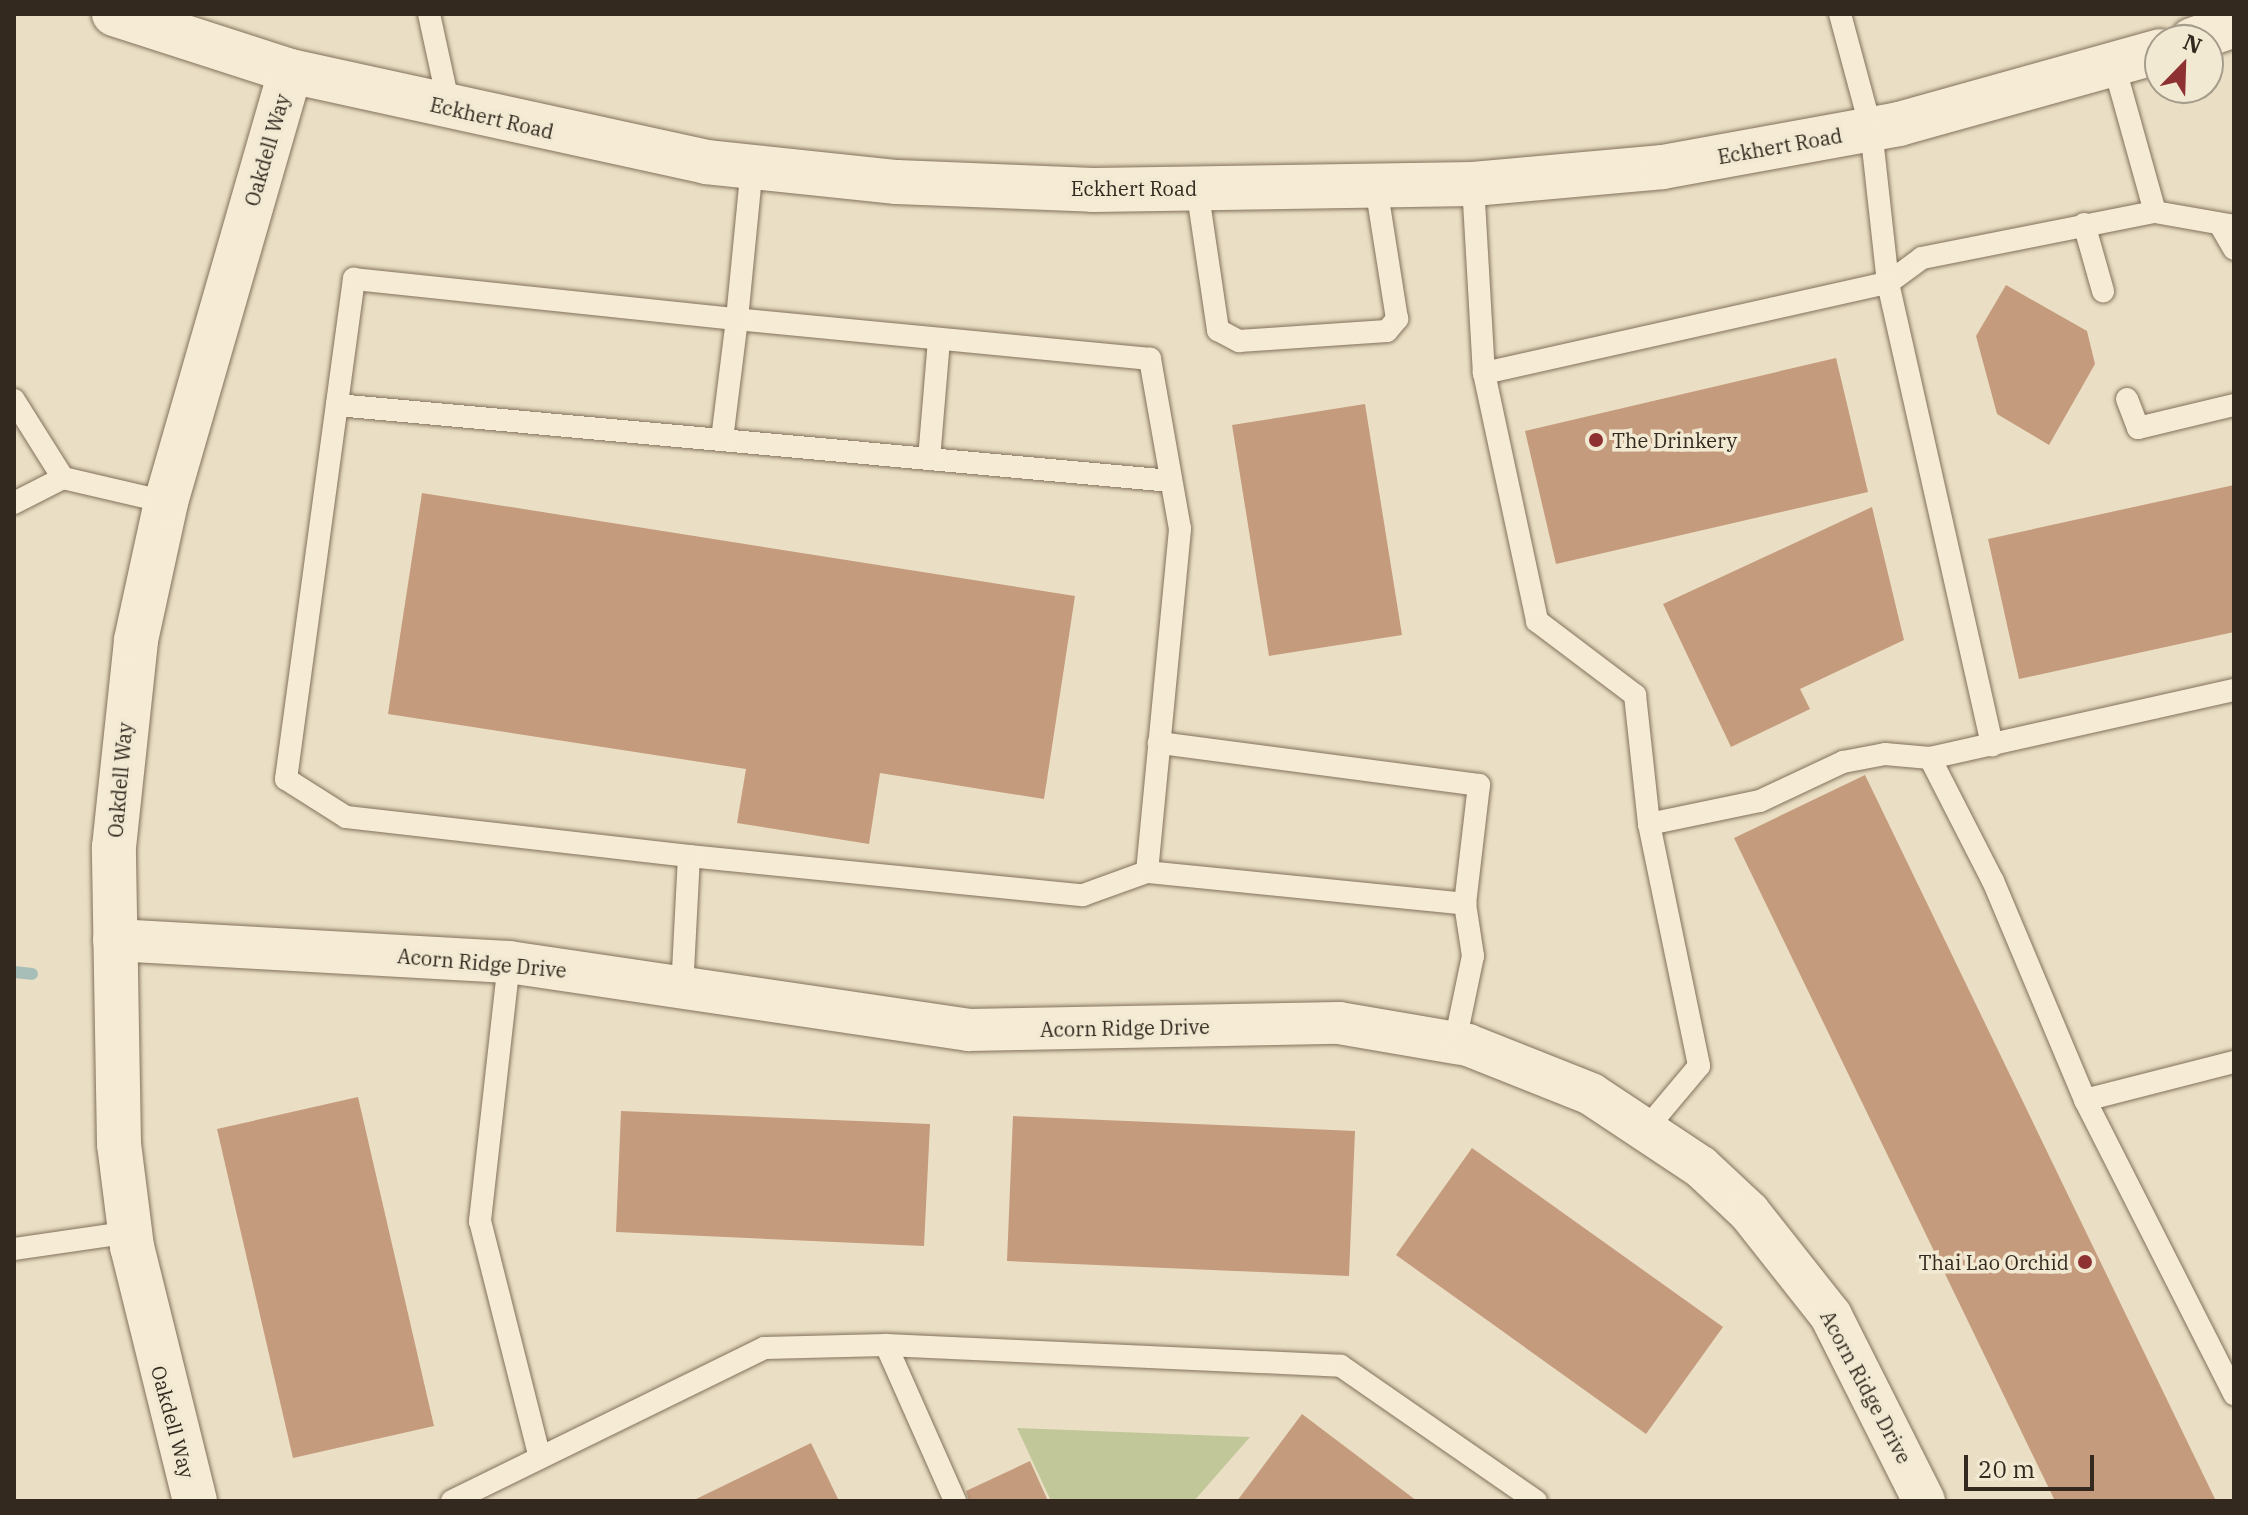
<!DOCTYPE html>
<html>
<head>
<meta charset="utf-8">
<style>
  body { margin:0 }
  #map { position:relative; width:2248px; height:1515px; overflow:hidden; background:#eadfc4; font-family:"IBM Plex Serif",serif }
  div>[style] { position:absolute }
  .green>* { inset:0; background:#c2c799 }
  .stream>* { height:12px; margin:-6px; padding:0 6px; transform-origin:6px; border-radius:6px; background:#a6beb7 }
  .building>* { inset:0; background:#c59b7d }
  .roads { filter:drop-shadow(0 0 2px #83715c) drop-shadow(0 0 2px #83715c) }
  .service>* { height:22px; margin:-11px; padding:0 11px; transform-origin:11px; border-radius:11px; background:#f6ecd6 }
  .minor>* { height:42px; margin:-21px; padding:0 21px; transform-origin:21px; border-radius:21px; background:#f6ecd6 }
  .tertiary>* { height:44px; margin:-22px; padding:0 22px; transform-origin:22px; border-radius:22px; background:#f6ecd6 }
  .secondary>* { height:44px; margin:-22px; padding:0 22px; transform-origin:22px; border-radius:22px; background:#f6ecd6 }
  .dots>* { width:22px; height:22px; translate:-50% -50%; box-sizing:border-box; border:4px solid #f2e9d3; border-radius:50% }
  span { translate:-50% -50%; white-space:nowrap; text-align:center; line-height:1.15; -webkit-text-stroke:7px #f2e9d3; paint-order:stroke }
  .street-label { font-size:20px; color:#34291f }
  .poi-label { font-size:20px; color:#34291f }
  .left { translate:0 -50%; text-align:left }
  .right { translate:-100% -50%; text-align:right }
  .frame { position:absolute; inset:0; border:16px solid #34291f; pointer-events:none }
  .north { position:absolute; left:2144px; top:24px; width:80px; height:80px; box-sizing:border-box; background:#f2e9d3; border:2px solid #a69c8b; border-radius:50%; rotate:23deg; font-size:22px; font-weight:700; line-height:32px; text-align:center; color:#34291f }
  .north::after { content:''; display:block; margin:auto; width:28px; height:36px; background:#8d3132; clip-path:polygon(50% 0,100% 100%,50% 72%,0 100%) }
  .scale { position:absolute; left:1964px; top:1455px; width:130px; height:36px; box-sizing:border-box; border:4px solid #34291f; border-top:0; padding-left:10px; font-size:24px; line-height:28px; white-space:nowrap; color:#34291f; -webkit-text-stroke:6px #f2e9d3; paint-order:stroke }
</style>
</head>
<body>
<div id="map">
  <div class="green">
    <i style="clip-path:polygon(1017px 1428px,1250px 1437px,1194px 1501px,1051px 1501px)"></i>
  </div>
  <div class="stream">
    <i style="left:14px;top:972px;width:18px;rotate:6deg"></i>
  </div>
  <div class="building">
    <i style="clip-path:polygon(2006px 285px,2087px 331px,2095px 364px,2049px 445px,1997px 414px,1976px 336px)"></i>
    <i style="clip-path:polygon(1836px 358px,1868px 492px,1556px 564px,1525px 431px)"></i>
    <i style="clip-path:polygon(1365px 404px,1402px 635px,1269px 656px,1232px 425px)"></i>
    <i style="clip-path:polygon(2234px 485px,2234px 632px,2019px 679px,1988px 539px)"></i>
    <i style="clip-path:polygon(422px 493px,1075px 596px,1044px 799px,880px 773px,869px 844px,737px 823px,746px 769px,388px 714px)"></i>
    <i style="clip-path:polygon(1872px 507px,1904px 640px,1800px 689px,1810px 709px,1731px 747px,1663px 604px)"></i>
    <i style="clip-path:polygon(1865px 775px,2216px 1501px,2055px 1501px,1734px 838px)"></i>
    <i style="clip-path:polygon(358px 1097px,434px 1426px,293px 1458px,217px 1129px)"></i>
    <i style="clip-path:polygon(621px 1111px,930px 1124px,924px 1246px,616px 1232px)"></i>
    <i style="clip-path:polygon(1013px 1116px,1355px 1131px,1349px 1276px,1007px 1261px)"></i>
    <i style="clip-path:polygon(1472px 1148px,1723px 1327px,1646px 1434px,1396px 1255px)"></i>
    <i style="clip-path:polygon(1302px 1414px,1417px 1501px,1237px 1501px)"></i>
    <i style="clip-path:polygon(811px 1443px,839px 1501px,692px 1501px)"></i>
    <i style="clip-path:polygon(1030px 1461px,1048px 1501px,969px 1501px,966px 1491px)"></i>
  </div>
  <div class="roads">
    <div class="service">
      <i style="left:429px;top:14px;width:98px;rotate:77.7deg"></i>
      <i style="left:1840px;top:14px;width:119px;rotate:74.9deg"></i>
      <i style="left:1871px;top:129px;width:155px;rotate:83.7deg"></i>
      <i style="left:1888px;top:283px;width:42px;rotate:-36.3deg"></i>
      <i style="left:1922px;top:258px;width:237px;rotate:-11.2deg"></i>
      <i style="left:2155px;top:212px;width:153px;rotate:-105.6deg"></i>
      <i style="left:1473px;top:184px;width:189px;rotate:86.7deg"></i>
      <i style="left:1484px;top:373px;width:254px;rotate:77.9deg"></i>
      <i style="left:1537px;top:621px;width:123px;rotate:37.1deg"></i>
      <i style="left:1635px;top:695px;width:130px;rotate:83.8deg"></i>
      <i style="left:1649px;top:824px;width:247px;rotate:78.3deg"></i>
      <i style="left:1699px;top:1066px;width:81px;rotate:130deg"></i>
      <i style="left:1197px;top:188px;width:144px;rotate:81.6deg"></i>
      <i style="left:1218px;top:330px;width:24px;rotate:28deg"></i>
      <i style="left:1239px;top:341px;width:148px;rotate:-3.9deg"></i>
      <i style="left:1387px;top:331px;width:16px;rotate:-50deg"></i>
      <i style="left:1397px;top:319px;width:135px;rotate:-99deg"></i>
      <i style="left:2155px;top:212px;width:80px;rotate:10deg"></i>
      <i style="left:2084px;top:224px;width:70px;rotate:74.2deg"></i>
      <i style="left:2222px;top:228px;width:24px;rotate:60deg"></i>
      <i style="left:1484px;top:373px;width:414px;rotate:-12.6deg"></i>
      <i style="left:1888px;top:283px;width:474px;rotate:77.3deg"></i>
      <i style="left:2127px;top:399px;width:31px;rotate:69deg"></i>
      <i style="left:2138px;top:428px;width:99px;rotate:-13.5deg"></i>
      <i style="left:14px;top:400px;width:92px;rotate:57.9deg"></i>
      <i style="left:337px;top:405px;width:837px;rotate:5.21deg"></i>
      <i style="left:929px;top:459px;width:120px;rotate:-85.2deg"></i>
      <i style="left:14px;top:503px;width:55px;rotate:-27deg"></i>
      <i style="left:63px;top:478px;width:106px;rotate:13.1deg"></i>
      <i style="left:2234px;top:690px;width:312px;rotate:167.4deg"></i>
      <i style="left:1930px;top:758px;width:138px;rotate:62.9deg"></i>
      <i style="left:1993px;top:881px;width:238px;rotate:67.2deg"></i>
      <i style="left:2085px;top:1100px;width:330px;rotate:63.1deg"></i>
      <i style="left:1649px;top:824px;width:113px;rotate:-11.7deg"></i>
      <i style="left:1760px;top:801px;width:92px;rotate:-25.2deg"></i>
      <i style="left:1843px;top:762px;width:43px;rotate:-10.8deg"></i>
      <i style="left:1885px;top:754px;width:45px;rotate:5.1deg"></i>
      <i style="left:689px;top:856px;width:396px;rotate:5.7deg"></i>
      <i style="left:1083px;top:895px;width:68px;rotate:-19.8deg"></i>
      <i style="left:1147px;top:872px;width:345px;rotate:-84.5deg"></i>
      <i style="left:1180px;top:529px;width:173px;rotate:-100deg"></i>
      <i style="left:1150px;top:359px;width:415px;rotate:-174.5deg"></i>
      <i style="left:737px;top:319px;width:122px;rotate:97.1deg"></i>
      <i style="left:1147px;top:872px;width:320px;rotate:5.7deg"></i>
      <i style="left:1465px;top:904px;width:120px;rotate:-83.3deg"></i>
      <i style="left:1479px;top:785px;width:323px;rotate:-172.5deg"></i>
      <i style="left:509px;top:962px;width:261px;rotate:96.4deg"></i>
      <i style="left:480px;top:1221px;width:241px;rotate:75.8deg"></i>
      <i style="left:682px;top:990px;width:134px;rotate:-87deg"></i>
      <i style="left:689px;top:856px;width:345px;rotate:-173.5deg"></i>
      <i style="left:346px;top:817px;width:71px;rotate:-147.7deg"></i>
      <i style="left:286px;top:779px;width:505px;rotate:-82.26deg"></i>
      <i style="left:354px;top:279px;width:385px;rotate:6deg"></i>
      <i style="left:737px;top:319px;width:154px;rotate:-84.4deg"></i>
      <i style="left:1455px;top:1042px;width:88px;rotate:-78.2deg"></i>
      <i style="left:1473px;top:956px;width:53px;rotate:-98.7deg"></i>
      <i style="left:2085px;top:1100px;width:154px;rotate:-14.3deg"></i>
      <i style="left:14px;top:1249px;width:117px;rotate:-8.3deg"></i>
      <i style="left:886px;top:1345px;width:171px;rotate:66.1deg"></i>
      <i style="left:452px;top:1501px;width:347px;rotate:-26.1deg"></i>
      <i style="left:764px;top:1348px;width:122px;rotate:-1.4deg"></i>
      <i style="left:886px;top:1345px;width:455px;rotate:2.6deg"></i>
      <i style="left:1341px;top:1366px;width:237px;rotate:34.7deg"></i>
    </div>
    <div class="minor">
      <i style="left:114px;top:940px;width:396px;rotate:3.2deg"></i>
      <i style="left:509px;top:962px;width:464px;rotate:8.4deg"></i>
      <i style="left:968px;top:1030px;width:371px;rotate:-1.1deg"></i>
      <i style="left:1339px;top:1023px;width:131px;rotate:9.7deg"></i>
      <i style="left:1468px;top:1045px;width:132px;rotate:21.7deg"></i>
      <i style="left:1591px;top:1094px;width:132px;rotate:33.6deg"></i>
      <i style="left:1701px;top:1167px;width:66px;rotate:43.2deg"></i>
      <i style="left:1749px;top:1212px;width:132px;rotate:51.7deg"></i>
      <i style="left:1831px;top:1316px;width:207px;rotate:63.3deg"></i>
    </div>
    <div class="tertiary">
      <i style="left:195px;top:1501px;width:262px;rotate:-103.9deg"></i>
      <i style="left:132px;top:1247px;width:104px;rotate:-97.2deg"></i>
      <i style="left:119px;top:1144px;width:297px;rotate:-91deg"></i>
      <i style="left:114px;top:847px;width:208px;rotate:-83.9deg"></i>
      <i style="left:136px;top:640px;width:141px;rotate:-77.7deg"></i>
      <i style="left:166px;top:502px;width:448px;rotate:-73.9deg"></i>
    </div>
    <div class="secondary">
      <i style="left:114px;top:14px;width:185px;rotate:17.9deg"></i>
      <i style="left:290px;top:71px;width:426px;rotate:12.3deg"></i>
      <i style="left:706px;top:162px;width:192px;rotate:6deg"></i>
      <i style="left:897px;top:182px;width:196px;rotate:2.3deg"></i>
      <i style="left:1093px;top:190px;width:380px;rotate:-0.9deg"></i>
      <i style="left:1473px;top:184px;width:191px;rotate:-5.1deg"></i>
      <i style="left:1663px;top:167px;width:240px;rotate:-10.3deg"></i>
      <i style="left:1899px;top:124px;width:271px;rotate:-15.6deg"></i>
      <i style="left:2192px;top:40px;width:45px;rotate:-19.7deg"></i>
    </div>
  </div>
  <div class="dots">
    <i style="left:1596px;top:440px;background:#8d3132"></i>
    <i style="left:2085px;top:1262px;background:#8d3132"></i>
  </div>
  <div class="street-label">
    <span style="left:492px;top:118px;rotate:13deg">Eckhert Road</span>
    <span style="left:1780px;top:146px;rotate:-10deg">Eckhert Road</span>
    <span style="left:267px;top:150px;rotate:-74deg">Oakdell Way</span>
    <span style="left:1134px;top:188px">Eckhert Road</span>
    <span style="left:120px;top:780px;rotate:-85deg">Oakdell Way</span>
    <span style="left:482px;top:963px;rotate:5deg">Acorn Ridge Drive</span>
    <span style="left:1125px;top:1028px;rotate:-1deg">Acorn Ridge Drive</span>
    <span style="left:1866px;top:1387px;rotate:62deg">Acorn Ridge Drive</span>
    <span style="left:173px;top:1422px;rotate:75deg">Oakdell Way</span>
  </div>
  <div class="poi-label">
    <span class="left" style="left:1612px;top:440px">The Drinkery</span>
    <span class="right" style="left:2069px;top:1262px">Thai Lao Orchid</span>
  </div>
  <div class="frame"></div>
  <div class="north">N</div>
  <div class="scale">20 m</div>
</div>
</body>
</html>
